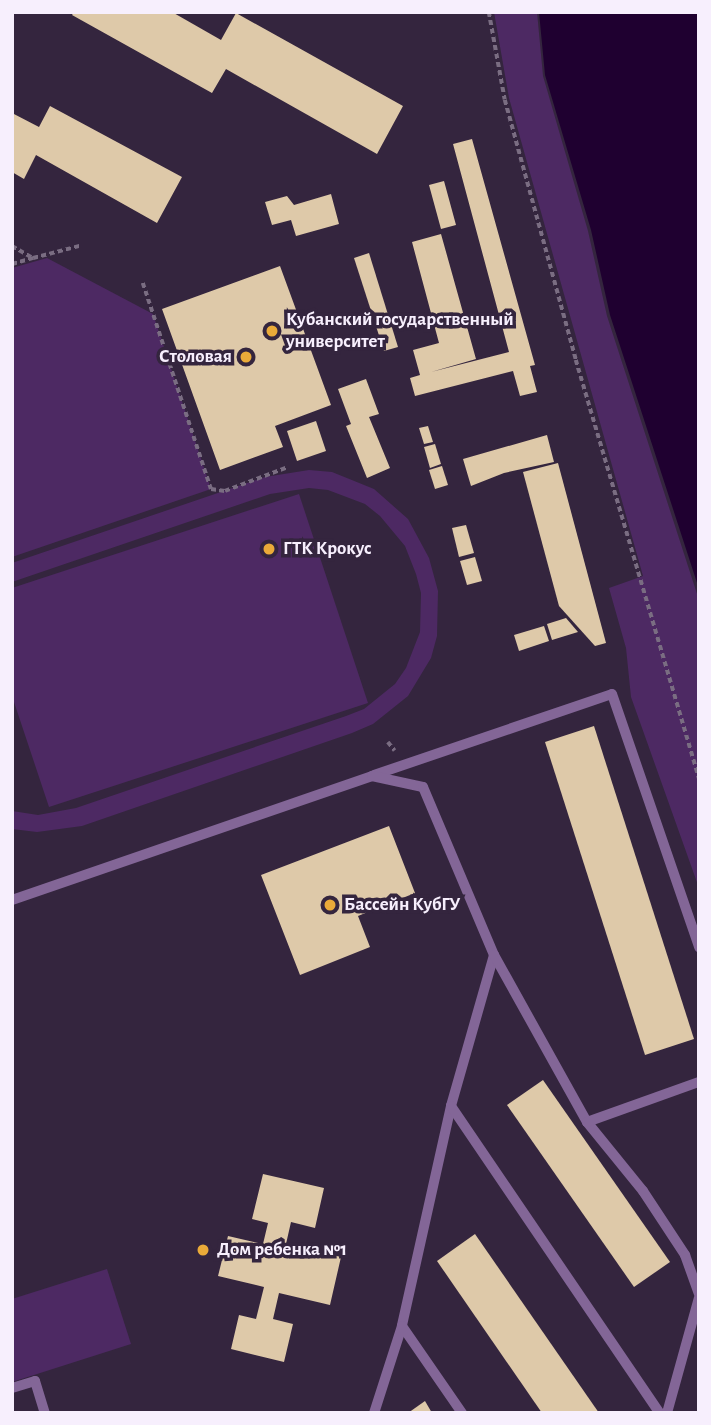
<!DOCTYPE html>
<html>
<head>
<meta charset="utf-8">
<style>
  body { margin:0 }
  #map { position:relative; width:711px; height:1425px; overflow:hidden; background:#34253e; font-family:"Alegreya Sans",sans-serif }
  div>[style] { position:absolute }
  .green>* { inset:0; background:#4d2963 }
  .water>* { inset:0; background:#1f0030 }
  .building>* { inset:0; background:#dec9a9 }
  .path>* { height:3.5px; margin-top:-1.75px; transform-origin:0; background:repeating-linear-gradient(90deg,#7a6d82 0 5px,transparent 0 8.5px) }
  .lane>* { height:10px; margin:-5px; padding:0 5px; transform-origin:5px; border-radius:5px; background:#836697 }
  .dots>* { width:19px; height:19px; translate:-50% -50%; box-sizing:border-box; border:4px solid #34253e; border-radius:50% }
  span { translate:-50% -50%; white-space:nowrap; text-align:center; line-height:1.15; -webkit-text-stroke:7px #34253e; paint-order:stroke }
  .poi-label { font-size:19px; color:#f7effd; font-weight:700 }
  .left { translate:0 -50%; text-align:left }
  .right { translate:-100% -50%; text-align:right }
  .frame { position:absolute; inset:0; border:14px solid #f7effd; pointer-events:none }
</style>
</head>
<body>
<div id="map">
  <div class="green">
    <i style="clip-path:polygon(494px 12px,537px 12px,543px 76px,588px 231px,607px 316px,699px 600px,699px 888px,631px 697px,626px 648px,609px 588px,643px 576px,509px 98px)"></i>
    <i style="clip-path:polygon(47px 258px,153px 314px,211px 489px,12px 557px,12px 268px)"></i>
    <i style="clip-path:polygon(309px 470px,332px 472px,374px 489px,408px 519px,429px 558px,438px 591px,437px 636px,431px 658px,408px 696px,373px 724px,352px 733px,82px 826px,37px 832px,12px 829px,12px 811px,38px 815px,76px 808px,346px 716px,364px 709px,395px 684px,406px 668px,420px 632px,421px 593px,416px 574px,405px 546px,380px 516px,365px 504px,328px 490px,309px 488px,270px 494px,12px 582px,12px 563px,265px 477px)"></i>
    <i style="clip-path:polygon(299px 494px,368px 703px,49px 807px,12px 696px,12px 588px)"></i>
    <i style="clip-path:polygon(107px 1269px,131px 1344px,12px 1382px,12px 1299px)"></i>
  </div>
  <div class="water">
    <i style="clip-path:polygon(539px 12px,699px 12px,699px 589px,610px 315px,591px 230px,545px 75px)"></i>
  </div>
  <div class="building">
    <i style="clip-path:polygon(74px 12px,172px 12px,221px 40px,236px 13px,403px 106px,377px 154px,226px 69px,212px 93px,72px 15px)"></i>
    <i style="clip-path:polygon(50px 106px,182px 177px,157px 223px,36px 155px,24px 179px,12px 172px,12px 113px,39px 127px)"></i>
    <i style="clip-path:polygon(472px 139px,535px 365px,530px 366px,537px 392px,520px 396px,513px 371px,415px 396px,410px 378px,420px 375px,413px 350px,439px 343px,412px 242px,441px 234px,476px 359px,431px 372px,509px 352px,453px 144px)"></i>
    <i style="clip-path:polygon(444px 181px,456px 225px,441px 229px,429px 185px)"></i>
    <i style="clip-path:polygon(331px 194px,339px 224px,296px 236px,291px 220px,272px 225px,265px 202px,287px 196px,294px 205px)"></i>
    <i style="clip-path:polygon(369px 253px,398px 347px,384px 351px,354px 258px)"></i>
    <i style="clip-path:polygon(280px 266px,331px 405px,275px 426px,283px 447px,220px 470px,162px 309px)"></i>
    <i style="clip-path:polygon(366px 379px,379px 414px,369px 417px,390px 468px,367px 478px,346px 426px,351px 424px,338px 389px)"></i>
    <i style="clip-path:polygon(316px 421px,326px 451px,297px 461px,287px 431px)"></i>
    <i style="clip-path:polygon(428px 426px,433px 442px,424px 444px,419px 428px)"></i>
    <i style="clip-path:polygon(547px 435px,554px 462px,504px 473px,471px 486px,463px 459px)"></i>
    <i style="clip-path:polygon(435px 444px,441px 464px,430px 468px,424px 447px)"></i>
    <i style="clip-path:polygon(558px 463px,606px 643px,595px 646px,559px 606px,523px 472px)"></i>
    <i style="clip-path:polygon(442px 466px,448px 485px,435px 489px,429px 470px)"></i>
    <i style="clip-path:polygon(466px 525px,474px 553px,459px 557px,452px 528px)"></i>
    <i style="clip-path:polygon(475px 557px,482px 581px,467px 585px,460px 561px)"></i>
    <i style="clip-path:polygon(566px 618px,578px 632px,552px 640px,547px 624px)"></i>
    <i style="clip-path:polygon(544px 626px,549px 641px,519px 651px,514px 635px)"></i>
    <i style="clip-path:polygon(594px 726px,694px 1039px,645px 1055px,545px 742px)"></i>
    <i style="clip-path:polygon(389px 826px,415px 893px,358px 916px,370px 947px,300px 975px,261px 875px)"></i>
    <i style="clip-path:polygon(543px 1080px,670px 1262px,634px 1287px,507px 1105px)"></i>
    <i style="clip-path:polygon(263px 1174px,324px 1188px,315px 1228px,291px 1222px,286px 1244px,341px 1257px,330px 1305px,279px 1293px,273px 1319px,293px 1324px,284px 1362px,231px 1349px,239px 1315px,256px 1319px,264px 1287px,218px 1276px,228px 1236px,263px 1244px,268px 1223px,252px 1219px)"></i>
    <i style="clip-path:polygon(475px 1234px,599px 1413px,542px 1413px,437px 1261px)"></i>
    <i style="clip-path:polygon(425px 1401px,432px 1413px,408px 1413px)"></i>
  </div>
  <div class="path">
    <i style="left:489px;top:12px;width:89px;rotate:79.7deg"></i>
    <i style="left:505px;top:100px;width:270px;rotate:74.7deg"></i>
    <i style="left:576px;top:360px;width:436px;rotate:73.6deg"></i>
    <i style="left:12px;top:246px;width:24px;rotate:30deg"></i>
    <i style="left:33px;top:258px;width:48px;rotate:-14.6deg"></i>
    <i style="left:12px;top:264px;width:22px;rotate:-16deg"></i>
    <i style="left:143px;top:283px;width:217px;rotate:71.7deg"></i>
    <i style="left:211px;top:489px;width:14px;rotate:8deg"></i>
    <i style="left:225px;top:491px;width:67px;rotate:-20.9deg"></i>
    <i style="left:388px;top:742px;width:11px;rotate:52deg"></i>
  </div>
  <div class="lane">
    <i style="left:374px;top:775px;width:251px;rotate:-18.8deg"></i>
    <i style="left:612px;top:694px;width:268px;rotate:71deg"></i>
    <i style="left:12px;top:900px;width:381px;rotate:-19deg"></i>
    <i style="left:372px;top:776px;width:52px;rotate:12.2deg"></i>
    <i style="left:423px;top:787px;width:182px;rotate:67.1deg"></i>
    <i style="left:494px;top:955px;width:157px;rotate:105.9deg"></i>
    <i style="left:451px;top:1106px;width:225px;rotate:102.6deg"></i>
    <i style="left:402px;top:1326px;width:91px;rotate:107.8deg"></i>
    <i style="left:494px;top:955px;width:191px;rotate:60.9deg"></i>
    <i style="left:587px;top:1122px;width:89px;rotate:50.9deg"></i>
    <i style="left:643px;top:1191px;width:77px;rotate:56.7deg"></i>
    <i style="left:685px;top:1255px;width:41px;rotate:70.3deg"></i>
    <i style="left:451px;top:1106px;width:371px;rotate:55.8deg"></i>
    <i style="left:587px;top:1122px;width:119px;rotate:-19.7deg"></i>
    <i style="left:402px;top:1326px;width:106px;rotate:55.4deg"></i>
    <i style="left:12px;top:1388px;width:24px;rotate:-17deg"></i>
    <i style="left:35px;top:1381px;width:34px;rotate:73deg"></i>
    <i style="left:667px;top:1413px;width:119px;rotate:-74.5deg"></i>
  </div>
  <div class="dots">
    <i style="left:272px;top:331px;background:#eaaa39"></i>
    <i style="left:246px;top:357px;background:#eaaa39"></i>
    <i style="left:269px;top:549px;background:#eaaa39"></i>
    <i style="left:330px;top:905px;background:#eaaa39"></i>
    <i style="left:203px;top:1250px;background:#eaaa39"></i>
  </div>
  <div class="poi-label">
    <span class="left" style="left:286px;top:331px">Кубанский государственный<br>университет</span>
    <span class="right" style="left:232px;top:357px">Столовая</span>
    <span class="left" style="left:283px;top:549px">ГТК Крокус</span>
    <span class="left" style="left:344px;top:905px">Бассейн КубГУ</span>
    <span class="left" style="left:217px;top:1250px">Дом ребенка №1</span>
  </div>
  <div class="frame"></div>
</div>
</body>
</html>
